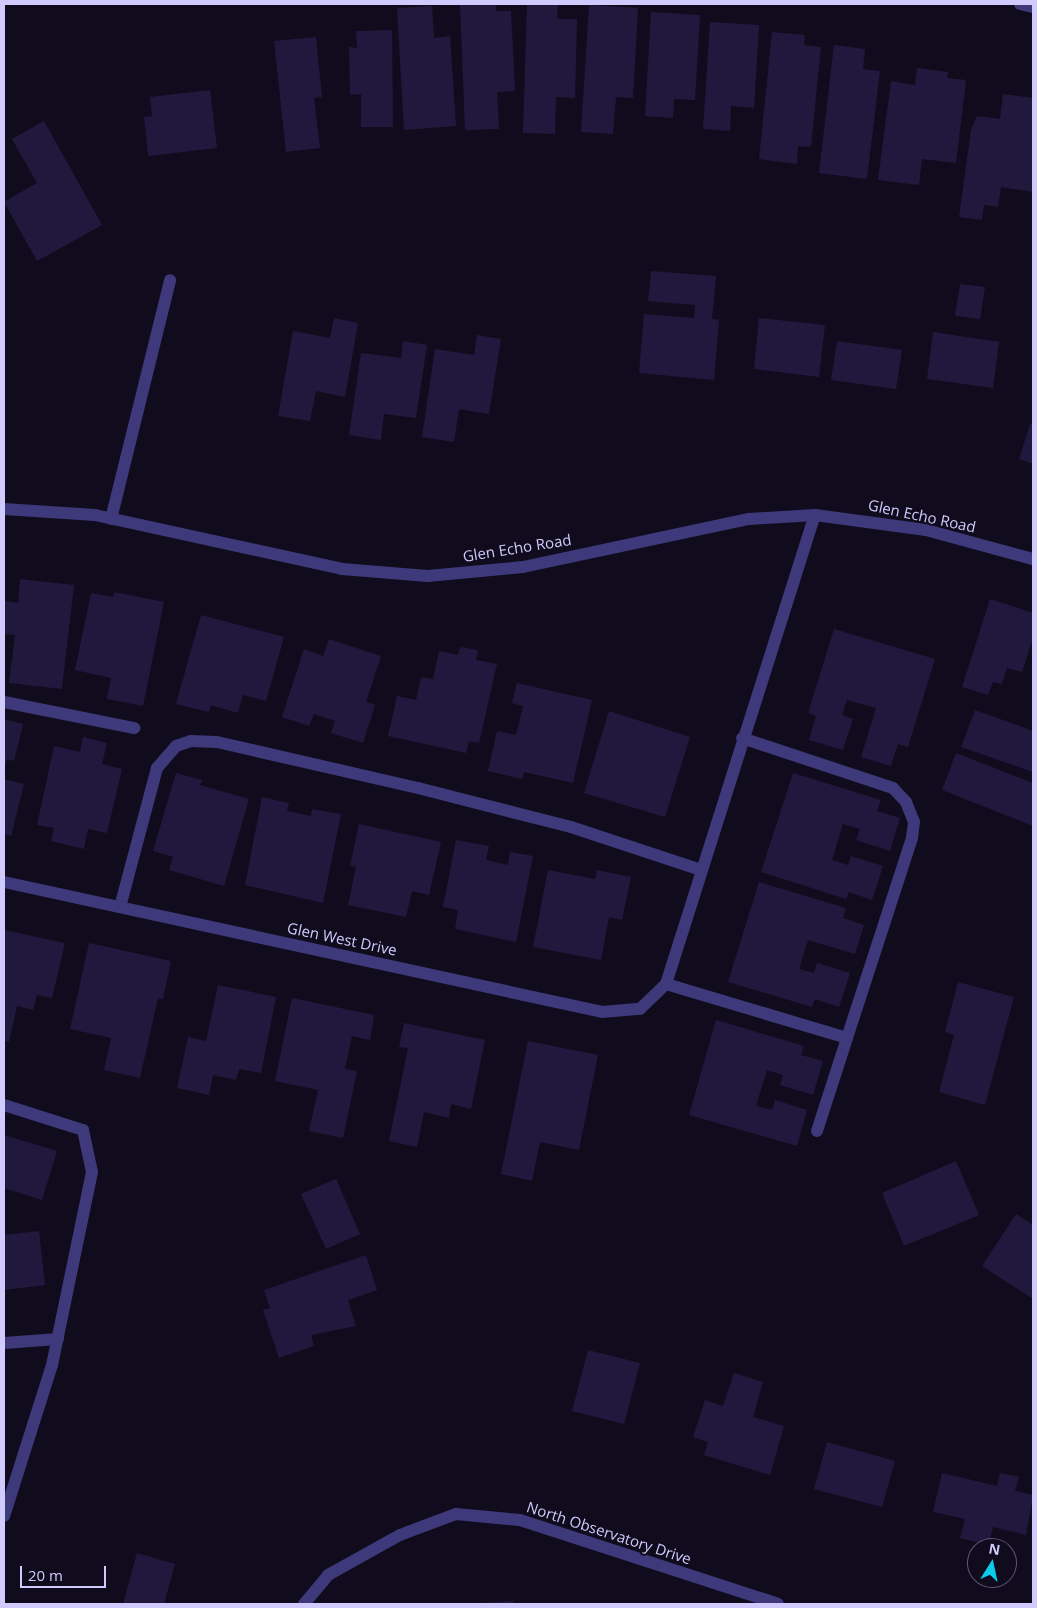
<!DOCTYPE html>
<html>
<head>
<meta charset="utf-8">
<style>
  body { margin:0 }
  #map { position:relative; width:1037px; height:1608px; overflow:hidden; background:#100c1d; font-family:"Open Sans",sans-serif }
  div>[style] { position:absolute }
  .building>* { inset:0; background:#21193d }
  .service>* { height:12px; margin:-6px; padding:0 6px; transform-origin:6px; border-radius:6px; background:#3d397a }
  .minor>* { height:12px; margin:-6px; padding:0 6px; transform-origin:6px; border-radius:6px; background:#3d397a }
  span { translate:-50% -50%; white-space:nowrap; text-align:center; line-height:1.15; -webkit-text-stroke:4px #100c1d; paint-order:stroke }
  .street-label { font-size:15px; color:#d1cafd }
  .frame { position:absolute; inset:0; border:5px solid #d1cafd; pointer-events:none }
  .north { position:absolute; left:967px; top:1538px; width:50px; height:50px; box-sizing:border-box; background:#100c1d; border:1px solid #5d5877; border-radius:50%; rotate:10deg; font-size:14px; font-weight:700; line-height:20px; text-align:center; color:#d1cafd }
  .north::after { content:''; display:block; margin:auto; width:18px; height:22px; background:#09ccea; clip-path:polygon(50% 0,100% 100%,50% 72%,0 100%) }
  .scale { position:absolute; left:20px; top:1566px; width:86px; height:22px; box-sizing:border-box; border:2px solid #d1cafd; border-top:0; padding-left:6px; font-size:15px; line-height:18px; white-space:nowrap; color:#d1cafd; -webkit-text-stroke:4px #100c1d; paint-order:stroke }
</style>
</head>
<body>
<div id="map">
  <div class="building">
    <i style="clip-path:polygon(460px 4px,496px 4px,496px 11px,511px 11px,515px 91px,497px 92px,499px 129px,465px 130px)"></i>
    <i style="clip-path:polygon(527px 4px,558px 4px,557px 19px,577px 19px,575px 98px,556px 97px,555px 134px,523px 133px)"></i>
    <i style="clip-path:polygon(589px 5px,638px 8px,633px 98px,616px 97px,613px 134px,581px 132px)"></i>
    <i style="clip-path:polygon(432px 6px,434px 38px,450px 36px,456px 126px,404px 130px,397px 8px)"></i>
    <i style="clip-path:polygon(651px 12px,700px 15px,695px 100px,674px 99px,673px 118px,645px 116px)"></i>
    <i style="clip-path:polygon(710px 22px,759px 25px,754px 108px,731px 106px,730px 131px,703px 129px)"></i>
    <i style="clip-path:polygon(392px 30px,393px 127px,361px 127px,361px 94px,350px 95px,349px 47px,357px 48px,356px 31px)"></i>
    <i style="clip-path:polygon(772px 32px,805px 35px,804px 45px,821px 47px,811px 147px,798px 146px,797px 164px,759px 159px)"></i>
    <i style="clip-path:polygon(316px 37px,322px 97px,314px 98px,320px 148px,286px 152px,274px 41px)"></i>
    <i style="clip-path:polygon(834px 45px,865px 49px,863px 69px,880px 71px,867px 179px,819px 173px)"></i>
    <i style="clip-path:polygon(917px 68px,948px 72px,947px 78px,966px 80px,956px 163px,922px 159px,919px 185px,878px 180px,891px 81px,915px 85px)"></i>
    <i style="clip-path:polygon(210px 90px,217px 148px,148px 156px,144px 117px,152px 116px,150px 97px)"></i>
    <i style="clip-path:polygon(1003px 94px,1033px 98px,1033px 192px,1001px 187px,998px 207px,984px 205px,982px 220px,959px 217px,971px 130px,977px 116px,1000px 119px)"></i>
    <i style="clip-path:polygon(44px 121px,102px 225px,37px 261px,4px 202px,37px 183px,12px 139px)"></i>
    <i style="clip-path:polygon(651px 271px,716px 276px,712px 319px,719px 320px,714px 380px,639px 373px,644px 314px,694px 318px,695px 305px,648px 301px)"></i>
    <i style="clip-path:polygon(960px 284px,985px 287px,980px 319px,955px 316px)"></i>
    <i style="clip-path:polygon(334px 318px,358px 323px,345px 397px,316px 391px,310px 421px,278px 416px,293px 331px,330px 338px)"></i>
    <i style="clip-path:polygon(759px 318px,825px 325px,819px 377px,754px 369px)"></i>
    <i style="clip-path:polygon(933px 332px,999px 342px,993px 388px,927px 379px)"></i>
    <i style="clip-path:polygon(477px 335px,501px 339px,489px 414px,459px 409px,454px 442px,422px 437px,435px 349px,474px 355px)"></i>
    <i style="clip-path:polygon(403px 341px,427px 345px,416px 418px,384px 414px,381px 440px,349px 435px,361px 353px,401px 358px)"></i>
    <i style="clip-path:polygon(837px 341px,902px 350px,896px 389px,831px 380px)"></i>
    <i style="clip-path:polygon(1030px 424px,1033px 425px,1033px 464px,1019px 459px)"></i>
    <i style="clip-path:polygon(20px 579px,74px 585px,62px 689px,9px 683px,15px 635px,4px 634px,4px 610px,5px 601px,18px 603px)"></i>
    <i style="clip-path:polygon(114px 592px,164px 602px,143px 706px,107px 699px,111px 678px,75px 670px,91px 593px,113px 597px)"></i>
    <i style="clip-path:polygon(990px 599px,1033px 613px,1033px 638px,1022px 672px,1007px 668px,1002px 684px,993px 682px,988px 695px,962px 687px)"></i>
    <i style="clip-path:polygon(201px 615px,284px 637px,266px 701px,243px 695px,238px 713px,211px 705px,209px 712px,176px 704px)"></i>
    <i style="clip-path:polygon(834px 629px,935px 659px,908px 747px,898px 744px,891px 766px,861px 757px,876px 708px,847px 700px,842px 715px,853px 719px,843px 750px,809px 740px,816px 716px,808px 713px)"></i>
    <i style="clip-path:polygon(329px 639px,381px 656px,366px 702px,375px 705px,363px 743px,331px 733px,335px 721px,314px 714px,309px 726px,282px 717px,304px 649px,323px 656px)"></i>
    <i style="clip-path:polygon(460px 647px,478px 650px,476px 660px,497px 664px,479px 743px,469px 741px,466px 753px,388px 736px,397px 696px,416px 700px,421px 677px,433px 679px,439px 651px,458px 655px)"></i>
    <i style="clip-path:polygon(517px 683px,592px 700px,573px 783px,524px 772px,522px 779px,488px 771px,497px 731px,516px 735px,523px 706px,512px 703px)"></i>
    <i style="clip-path:polygon(975px 710px,1033px 731px,1033px 772px,961px 747px)"></i>
    <i style="clip-path:polygon(609px 711px,690px 737px,665px 817px,584px 793px)"></i>
    <i style="clip-path:polygon(4px 719px,23px 724px,14px 761px,7px 759px,4px 770px)"></i>
    <i style="clip-path:polygon(83px 737px,107px 743px,102px 764px,122px 769px,107px 833px,88px 829px,84px 849px,51px 841px,54px 828px,37px 825px,54px 746px,80px 752px)"></i>
    <i style="clip-path:polygon(956px 753px,1033px 783px,1033px 826px,942px 790px)"></i>
    <i style="clip-path:polygon(176px 773px,202px 780px,200px 785px,249px 799px,224px 886px,169px 870px,173px 857px,153px 851px)"></i>
    <i style="clip-path:polygon(793px 773px,881px 800px,877px 811px,900px 818px,890px 851px,856px 840px,860px 829px,843px 824px,832px 860px,848px 865px,851px 856px,883px 866px,872px 900px,849px 892px,846px 899px,761px 872px)"></i>
    <i style="clip-path:polygon(4px 779px,24px 784px,11px 836px,4px 834px)"></i>
    <i style="clip-path:polygon(262px 797px,289px 803px,287px 811px,311px 816px,312px 809px,341px 814px,323px 903px,245px 885px)"></i>
    <i style="clip-path:polygon(359px 824px,441px 842px,429px 895px,412px 891px,406px 917px,348px 905px,356px 867px,350px 866px)"></i>
    <i style="clip-path:polygon(456px 840px,489px 846px,486px 860px,508px 865px,510px 852px,533px 856px,516px 942px,455px 929px,458px 910px,443px 907px)"></i>
    <i style="clip-path:polygon(548px 870px,595px 879px,597px 870px,631px 877px,622px 920px,609px 917px,601px 960px,533px 947px)"></i>
    <i style="clip-path:polygon(759px 882px,846px 908px,843px 918px,864px 925px,855px 954px,808px 940px,799px 969px,814px 973px,817px 963px,850px 973px,839px 1007px,815px 999px,812px 1007px,728px 982px)"></i>
    <i style="clip-path:polygon(4px 930px,65px 943px,52px 998px,37px 995px,33px 1010px,17px 1006px,9px 1042px,4px 1041px)"></i>
    <i style="clip-path:polygon(89px 943px,171px 961px,163px 999px,158px 998px,140px 1078px,104px 1070px,111px 1038px,70px 1029px)"></i>
    <i style="clip-path:polygon(958px 982px,1014px 997px,985px 1105px,939px 1092px,954px 1035px,945px 1032px)"></i>
    <i style="clip-path:polygon(218px 985px,276px 997px,261px 1073px,239px 1069px,236px 1080px,213px 1075px,209px 1095px,177px 1088px,188px 1037px,206px 1041px)"></i>
    <i style="clip-path:polygon(292px 998px,374px 1015px,370px 1040px,352px 1036px,345px 1069px,357px 1071px,343px 1138px,309px 1131px,318px 1090px,275px 1081px)"></i>
    <i style="clip-path:polygon(716px 1020px,804px 1046px,801px 1055px,823px 1061px,813px 1095px,780px 1085px,783px 1075px,767px 1070px,756px 1106px,772px 1110px,775px 1100px,807px 1110px,797px 1146px,689px 1115px)"></i>
    <i style="clip-path:polygon(404px 1023px,485px 1040px,471px 1109px,451px 1104px,449px 1118px,424px 1112px,417px 1147px,389px 1141px,408px 1048px,399px 1047px)"></i>
    <i style="clip-path:polygon(528px 1041px,598px 1055px,579px 1150px,540px 1142px,532px 1181px,501px 1174px)"></i>
    <i style="clip-path:polygon(4px 1135px,57px 1151px,42px 1200px,4px 1188px)"></i>
    <i style="clip-path:polygon(956px 1161px,979px 1215px,904px 1246px,882px 1193px)"></i>
    <i style="clip-path:polygon(336px 1179px,360px 1234px,326px 1249px,301px 1194px)"></i>
    <i style="clip-path:polygon(1016px 1214px,1033px 1225px,1033px 1299px,982px 1266px)"></i>
    <i style="clip-path:polygon(39px 1231px,45px 1285px,4px 1290px,4px 1235px)"></i>
    <i style="clip-path:polygon(366px 1255px,377px 1290px,348px 1300px,356px 1326px,311px 1335px,314px 1346px,279px 1358px,263px 1310px,270px 1308px,264px 1290px)"></i>
    <i style="clip-path:polygon(588px 1350px,640px 1363px,624px 1424px,572px 1411px)"></i>
    <i style="clip-path:polygon(734px 1373px,763px 1382px,753px 1417px,784px 1426px,770px 1475px,704px 1455px,708px 1442px,693px 1437px,705px 1400px,723px 1406px)"></i>
    <i style="clip-path:polygon(827px 1442px,895px 1461px,882px 1507px,814px 1489px)"></i>
    <i style="clip-path:polygon(942px 1473px,997px 1486px,1000px 1473px,1019px 1477px,1015px 1491px,1033px 1495px,1026px 1535px,993px 1527px,988px 1545px,960px 1538px,965px 1519px,933px 1512px)"></i>
    <i style="clip-path:polygon(137px 1553px,175px 1564px,164px 1604px,123px 1604px)"></i>
    <i style="clip-path:polygon(513px 1601px,513px 1604px,481px 1604px,481px 1603px)"></i>
  </div>
  <div class="service">
    <i style="left:111px;top:519px;width:246px;rotate:-76.1deg"></i>
    <i style="left:4px;top:702px;width:133px;rotate:11.3deg"></i>
    <i style="left:120px;top:907px;width:144px;rotate:-75.1deg"></i>
    <i style="left:157px;top:768px;width:29px;rotate:-49deg"></i>
    <i style="left:176px;top:746px;width:16px;rotate:-18deg"></i>
    <i style="left:191px;top:741px;width:26px;rotate:2deg"></i>
    <i style="left:217px;top:742px;width:206px;rotate:12.9deg"></i>
    <i style="left:418px;top:788px;width:158px;rotate:14.3deg"></i>
    <i style="left:571px;top:827px;width:137px;rotate:18.3deg"></i>
    <i style="left:666px;top:984px;width:189px;rotate:16.6deg"></i>
    <i style="left:847px;top:1038px;width:210px;rotate:-72deg"></i>
    <i style="left:912px;top:838px;width:16px;rotate:-83deg"></i>
    <i style="left:914px;top:822px;width:22px;rotate:-112deg"></i>
    <i style="left:906px;top:802px;width:19px;rotate:-133deg"></i>
    <i style="left:893px;top:788px;width:159px;rotate:-161.7deg"></i>
    <i style="left:4px;top:1105px;width:83px;rotate:17.6deg"></i>
    <i style="left:83px;top:1130px;width:43px;rotate:77.9deg"></i>
    <i style="left:92px;top:1172px;width:197px;rotate:101.7deg"></i>
    <i style="left:52px;top:1365px;width:158px;rotate:107.6deg"></i>
    <i style="left:817px;top:1131px;width:98px;rotate:-72.1deg"></i>
    <i style="left:4px;top:1343px;width:54px;rotate:-4.2deg"></i>
  </div>
  <div class="minor">
    <i style="left:1020px;top:4px;width:13px;rotate:13deg"></i>
    <i style="left:4px;top:509px;width:91px;rotate:3.8deg"></i>
    <i style="left:95px;top:515px;width:253px;rotate:12.3deg"></i>
    <i style="left:342px;top:569px;width:86px;rotate:4.7deg"></i>
    <i style="left:428px;top:576px;width:95px;rotate:-5.4deg"></i>
    <i style="left:523px;top:567px;width:231px;rotate:-12deg"></i>
    <i style="left:749px;top:519px;width:66px;rotate:-3.5deg"></i>
    <i style="left:815px;top:515px;width:112px;rotate:7.7deg"></i>
    <i style="left:926px;top:530px;width:111px;rotate:15.2deg"></i>
    <i style="left:4px;top:882px;width:612px;rotate:12.26deg"></i>
    <i style="left:602px;top:1012px;width:38px;rotate:-5deg"></i>
    <i style="left:640px;top:1009px;width:36px;rotate:-44deg"></i>
    <i style="left:666px;top:984px;width:492px;rotate:-72.4deg"></i>
    <i style="left:304px;top:1604px;width:38px;rotate:-50deg"></i>
    <i style="left:328px;top:1575px;width:82px;rotate:-29.1deg"></i>
    <i style="left:400px;top:1535px;width:60px;rotate:-20.6deg"></i>
    <i style="left:456px;top:1514px;width:64px;rotate:5.4deg"></i>
    <i style="left:520px;top:1520px;width:271px;rotate:18deg"></i>
  </div>
  <div class="street-label">
    <span style="left:922px;top:516px;rotate:12deg">Glen Echo Road</span>
    <span style="left:517px;top:548px;rotate:-9deg">Glen Echo Road</span>
    <span style="left:342px;top:939px;rotate:12deg">Glen West Drive</span>
    <span style="left:609px;top:1533px;rotate:18deg">North Observatory Drive</span>
  </div>
  <div class="frame"></div>
  <div class="north">N</div>
  <div class="scale">20 m</div>
</div>
</body>
</html>
